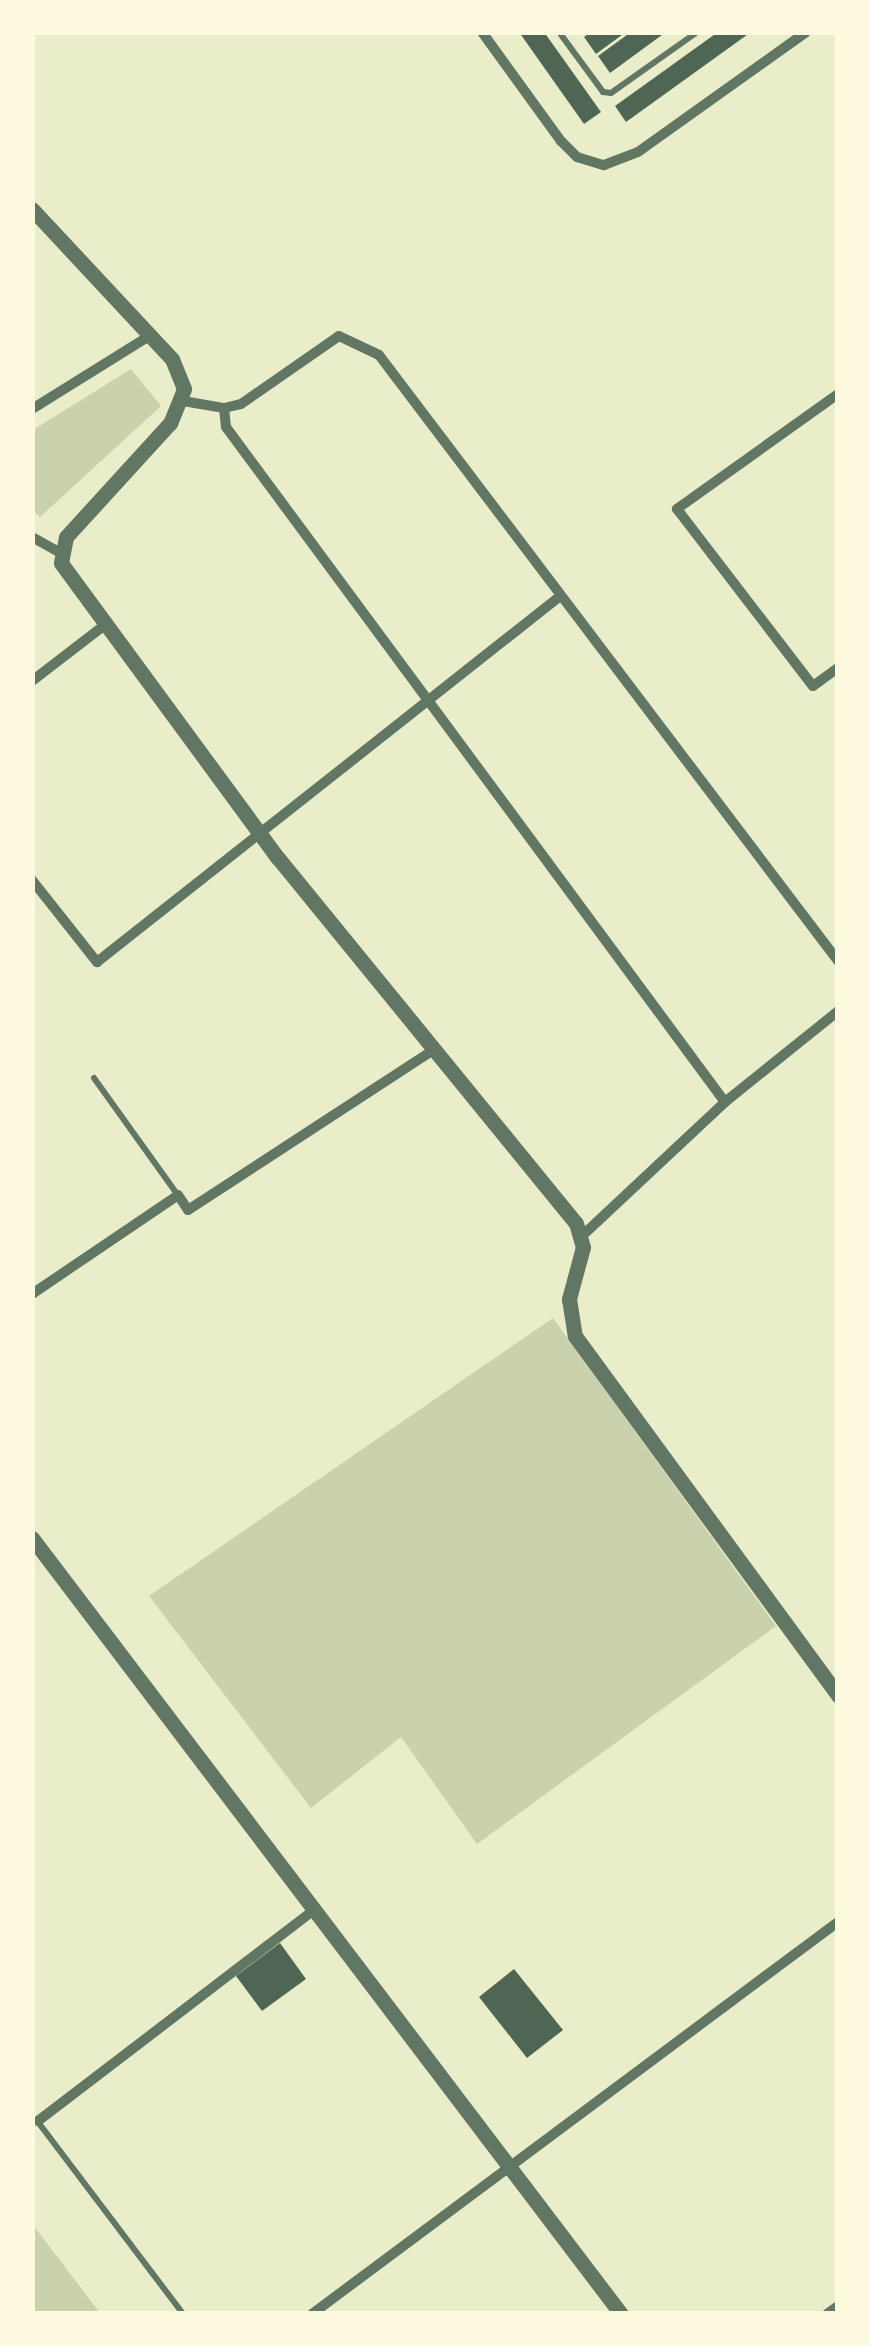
<!DOCTYPE html>
<html>
<head>
<meta charset="utf-8">
<style>
  body { margin:0 }
  #map { position:relative; width:870px; height:2346px; overflow:hidden; background:#e9edc9; font-family:Montserrat,sans-serif }
  div>[style] { position:absolute }
  .green>* { inset:0; background:#cad2ad }
  .building>* { inset:0; background:#4f6655 }
  .service>* { height:6px; margin:-3px; padding:0 3px; transform-origin:3px; border-radius:3px; background:#617663 }
  .minor>* { height:10px; margin:-5px; padding:0 5px; transform-origin:5px; border-radius:5px; background:#617663 }
  .tertiary>* { height:15px; margin:-7.5px; padding:0 7.5px; transform-origin:7.5px; border-radius:7.5px; background:#617663 }
  span { translate:-50% -50%; white-space:nowrap; text-align:center; line-height:1.15; -webkit-text-stroke:8px #fefae0; paint-order:stroke }
  .frame { position:absolute; inset:0; border:35px solid #fefae0; pointer-events:none }
</style>
</head>
<body>
<div id="map">
  <div class="green">
    <i style="clip-path:polygon(131px 369px,161px 406px,40px 517px,33px 511px,33px 430px)"></i>
    <i style="clip-path:polygon(553px 1318px,776px 1626px,477px 1844px,401px 1737px,311px 1808px,149px 1596px)"></i>
    <i style="clip-path:polygon(32px 2225px,33px 2225px,100px 2313px,33px 2313px)"></i>
  </div>
  <div class="building">
    <i style="clip-path:polygon(519px 32px,544px 32px,601px 112px,584px 124px)"></i>
    <i style="clip-path:polygon(591px 32px,626px 32px,596px 54px,584px 37px)"></i>
    <i style="clip-path:polygon(631px 32px,666px 32px,610px 73px,598px 56px)"></i>
    <i style="clip-path:polygon(718px 32px,751px 32px,626px 122px,615px 106px)"></i>
    <i style="clip-path:polygon(280px 1943px,306px 1979px,262px 2011px,236px 1976px)"></i>
    <i style="clip-path:polygon(514px 1969px,563px 2030px,527px 2058px,479px 1997px)"></i>
  </div>
  <div class="service">
    <i style="left:559px;top:32px;width:74px;rotate:53.7deg"></i>
    <i style="left:603px;top:92px;width:8px;rotate:7deg"></i>
    <i style="left:611px;top:93px;width:105px;rotate:-35.3deg"></i>
    <i style="left:94px;top:1078px;width:143px;rotate:54.4deg"></i>
    <i style="left:38px;top:2122px;width:241px;rotate:52.9deg"></i>
  </div>
  <div class="minor">
    <i style="left:482px;top:32px;width:135px;rotate:54.1deg"></i>
    <i style="left:561px;top:141px;width:23px;rotate:45deg"></i>
    <i style="left:577px;top:157px;width:28px;rotate:17deg"></i>
    <i style="left:604px;top:165px;width:36px;rotate:-21deg"></i>
    <i style="left:638px;top:152px;width:206px;rotate:-35.5deg"></i>
    <i style="left:838px;top:394px;width:198px;rotate:144.5deg"></i>
    <i style="left:677px;top:509px;width:223px;rotate:52.5deg"></i>
    <i style="left:813px;top:686px;width:31px;rotate:-36deg"></i>
    <i style="left:183px;top:401px;width:42px;rotate:9.7deg"></i>
    <i style="left:224px;top:408px;width:17px;rotate:-13deg"></i>
    <i style="left:241px;top:404px;width:119px;rotate:-34.8deg"></i>
    <i style="left:339px;top:336px;width:44px;rotate:25.4deg"></i>
    <i style="left:379px;top:355px;width:760px;rotate:52.86deg"></i>
    <i style="left:224px;top:408px;width:19px;rotate:84deg"></i>
    <i style="left:226px;top:427px;width:839px;rotate:53.53deg"></i>
    <i style="left:32px;top:409px;width:140px;rotate:-31.9deg"></i>
    <i style="left:32px;top:537px;width:31px;rotate:29deg"></i>
    <i style="left:32px;top:681px;width:93px;rotate:-37.6deg"></i>
    <i style="left:32px;top:880px;width:105px;rotate:51.6deg"></i>
    <i style="left:97px;top:962px;width:589px;rotate:-38.31deg"></i>
    <i style="left:583px;top:1235px;width:195px;rotate:-43.1deg"></i>
    <i style="left:725px;top:1102px;width:145px;rotate:-38.8deg"></i>
    <i style="left:32px;top:1294px;width:176px;rotate:-34.1deg"></i>
    <i style="left:178px;top:1195px;width:18px;rotate:56deg"></i>
    <i style="left:188px;top:1210px;width:289px;rotate:-33.1deg"></i>
    <i style="left:38px;top:2121px;width:346px;rotate:-37.4deg"></i>
    <i style="left:312px;top:2314px;width:656px;rotate:-36.7deg"></i>
    <i style="left:827px;top:2314px;width:14px;rotate:-36deg"></i>
  </div>
  <div class="tertiary">
    <i style="left:32px;top:209px;width:205px;rotate:47deg"></i>
    <i style="left:172px;top:359px;width:32px;rotate:68deg"></i>
    <i style="left:184px;top:389px;width:37px;rotate:112deg"></i>
    <i style="left:170px;top:423px;width:154px;rotate:132.4deg"></i>
    <i style="left:66px;top:537px;width:26px;rotate:101deg"></i>
    <i style="left:61px;top:563px;width:366px;rotate:53.7deg"></i>
    <i style="left:278px;top:858px;width:471px;rotate:50.8deg"></i>
    <i style="left:576px;top:1223px;width:25px;rotate:74deg"></i>
    <i style="left:583px;top:1247px;width:54px;rotate:105.1deg"></i>
    <i style="left:569px;top:1299px;width:37px;rotate:81deg"></i>
    <i style="left:575px;top:1336px;width:446px;rotate:53.8deg"></i>
    <i style="left:32px;top:1538px;width:974px;rotate:52.8deg"></i>
  </div>
  <div class="frame"></div>
</div>
</body>
</html>
